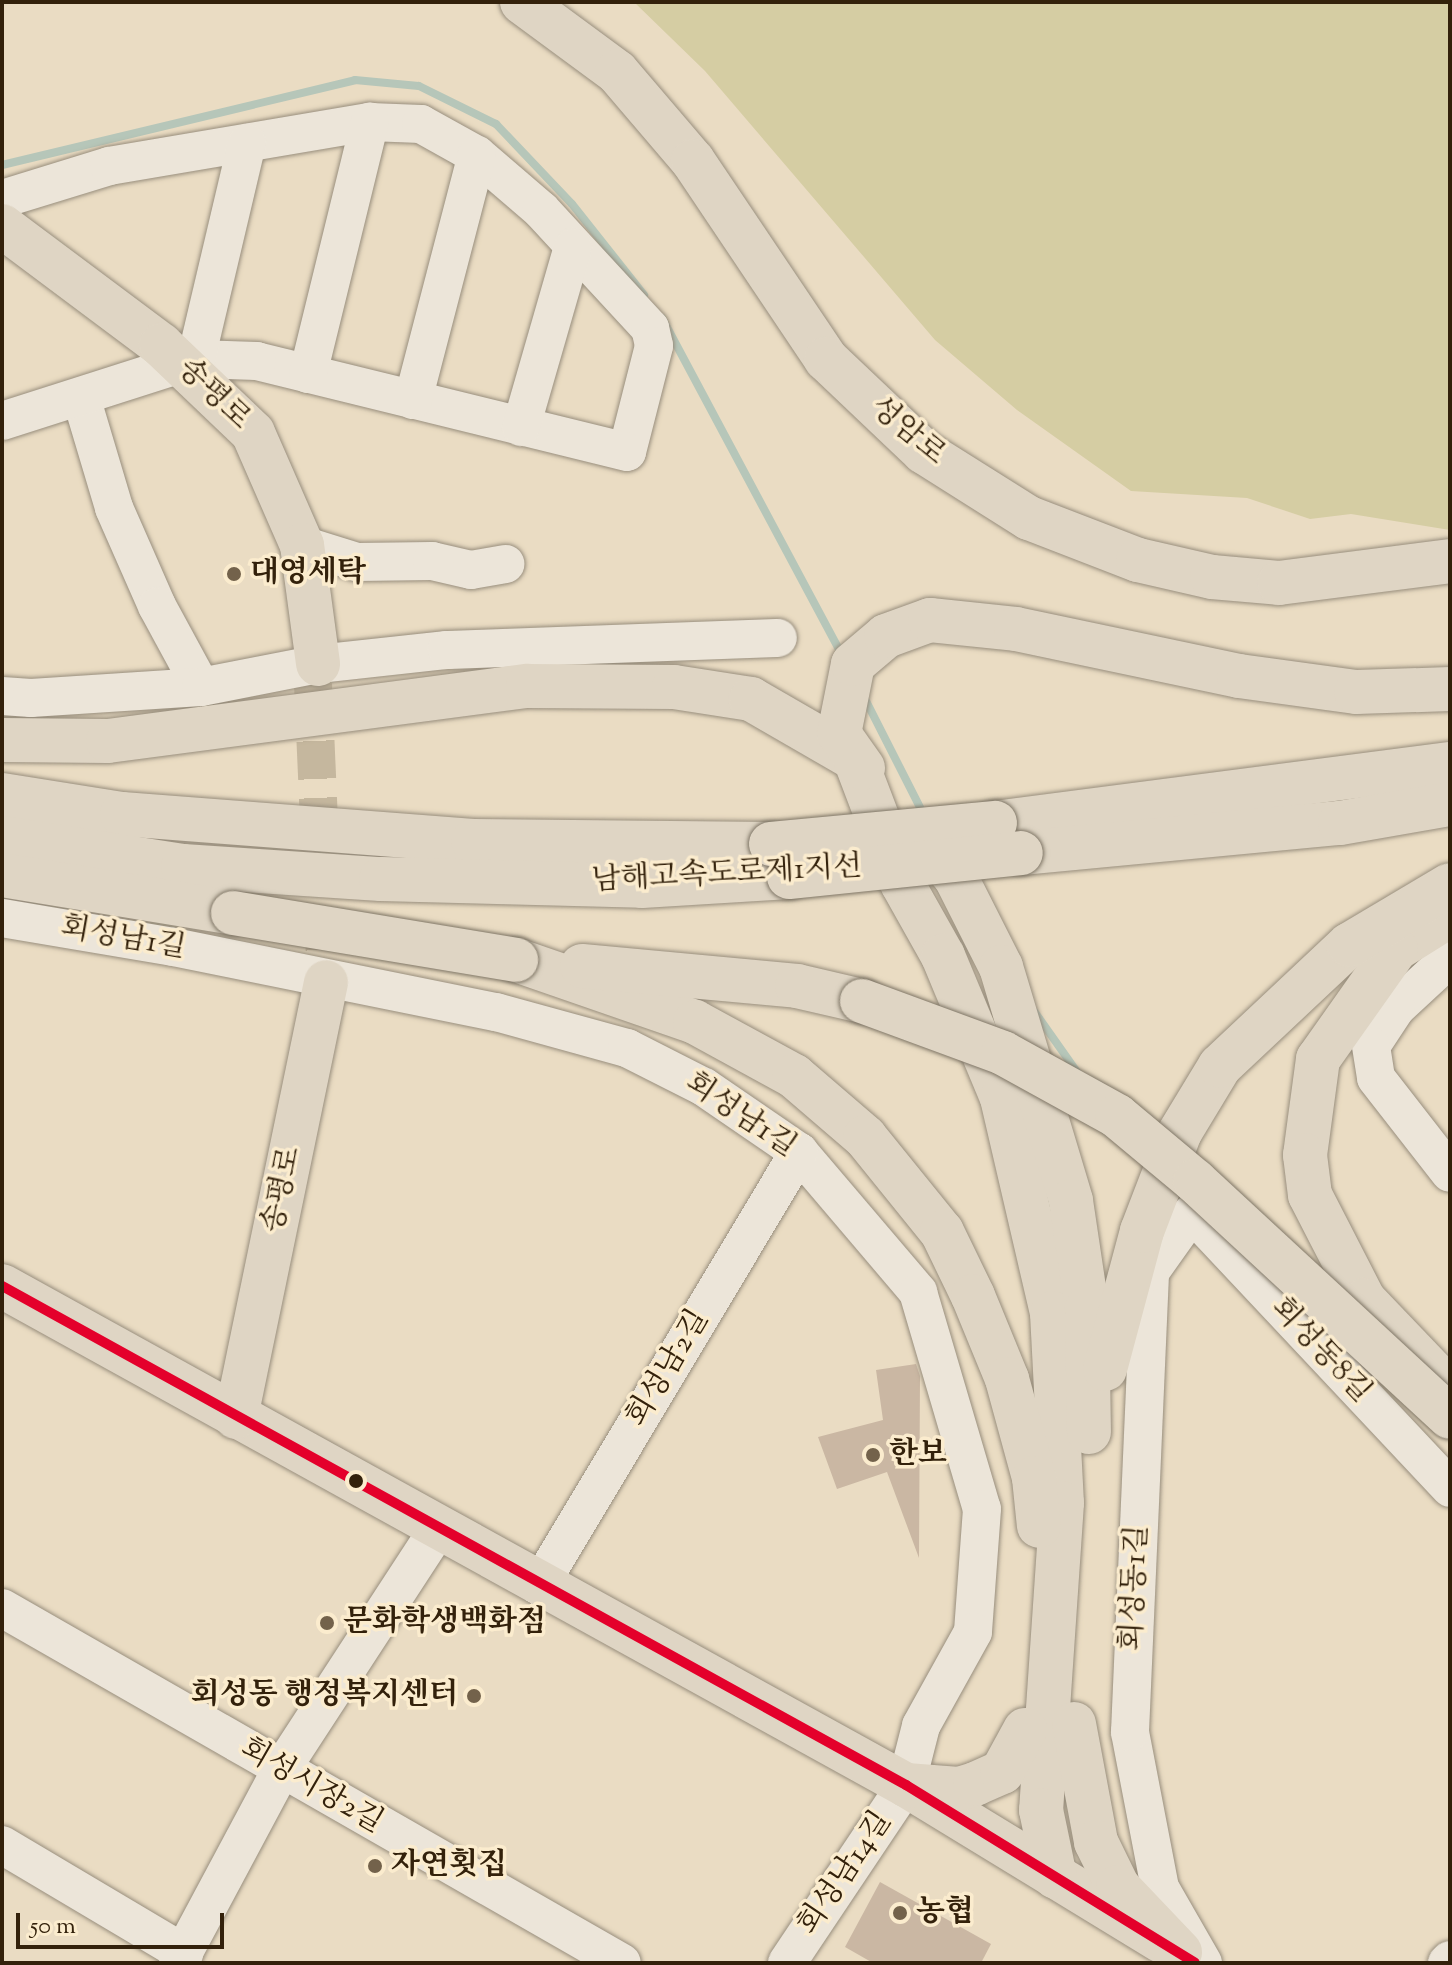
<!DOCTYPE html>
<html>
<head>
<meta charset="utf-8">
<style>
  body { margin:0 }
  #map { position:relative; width:1452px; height:1965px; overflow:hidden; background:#eadcc3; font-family:"Sorts Mill Goudy","Noto Serif KR",serif }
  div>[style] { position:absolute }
  .green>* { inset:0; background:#d5cda3 }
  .stream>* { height:8px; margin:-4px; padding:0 4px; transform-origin:4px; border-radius:4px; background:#b6c6b9 }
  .building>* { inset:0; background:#cab7a3 }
  .minor-tunnel>* { height:38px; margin-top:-19px; transform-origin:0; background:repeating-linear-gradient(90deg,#c5b79e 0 38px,transparent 0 57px) }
  .roads { filter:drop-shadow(0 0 2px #988e7d) drop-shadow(0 0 2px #988e7d) }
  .minor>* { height:38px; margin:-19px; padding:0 19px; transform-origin:19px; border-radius:19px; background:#ece5d9 }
  .major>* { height:44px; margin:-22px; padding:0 22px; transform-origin:22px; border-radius:22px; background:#dfd5c4 }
  .highway>* { height:44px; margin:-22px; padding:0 22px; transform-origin:22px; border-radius:22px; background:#dfd5c4 }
  .bridges { filter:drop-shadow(0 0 2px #7e7565) drop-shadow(0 0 2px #7e7565) }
  .highway-bridge>* { height:44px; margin:-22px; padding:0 22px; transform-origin:22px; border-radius:22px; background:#dfd5c4 }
  .bus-1>* { height:10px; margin:-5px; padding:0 5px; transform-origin:5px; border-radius:5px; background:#e4002b }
  .dots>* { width:22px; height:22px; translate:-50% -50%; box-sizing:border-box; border:4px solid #fbecce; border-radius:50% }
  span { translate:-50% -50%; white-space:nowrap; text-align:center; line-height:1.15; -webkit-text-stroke:7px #fbecce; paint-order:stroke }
  .street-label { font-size:30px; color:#33210b }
  .poi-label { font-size:30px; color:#33210b; font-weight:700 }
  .left { translate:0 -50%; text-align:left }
  .right { translate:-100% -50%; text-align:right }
  .frame { position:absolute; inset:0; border:4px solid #33210b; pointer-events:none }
  .scale { position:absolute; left:16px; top:1913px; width:208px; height:36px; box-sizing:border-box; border:4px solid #33210b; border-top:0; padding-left:10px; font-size:24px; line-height:28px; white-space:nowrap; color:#33210b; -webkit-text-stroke:6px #fbecce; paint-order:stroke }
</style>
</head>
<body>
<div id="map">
  <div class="green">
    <i style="clip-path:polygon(634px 2px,1450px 2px,1450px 530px,1351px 514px,1310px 519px,1247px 498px,1131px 491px,1017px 410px,935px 340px,705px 71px)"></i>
  </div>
  <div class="stream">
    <i style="left:2px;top:165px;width:363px;rotate:-13.5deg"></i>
    <i style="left:355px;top:80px;width:64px;rotate:5.4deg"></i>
    <i style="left:419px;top:86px;width:86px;rotate:26.3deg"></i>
    <i style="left:496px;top:124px;width:110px;rotate:46.5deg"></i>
    <i style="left:572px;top:204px;width:116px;rotate:51.6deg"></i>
    <i style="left:662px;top:318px;width:382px;rotate:61.9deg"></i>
    <i style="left:863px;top:695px;width:135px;rotate:63.1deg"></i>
    <i style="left:1034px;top:1011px;width:75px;rotate:54.8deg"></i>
  </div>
  <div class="building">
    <i style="clip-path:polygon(916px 1364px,920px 1376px,919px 1558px,887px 1472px,837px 1489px,818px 1437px,883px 1420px,876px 1370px)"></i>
    <i style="clip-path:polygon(880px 1882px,991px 1944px,981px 1963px,873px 1963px,845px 1947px)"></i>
  </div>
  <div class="minor-tunnel">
    <i style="left:313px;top:684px;width:279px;rotate:87.5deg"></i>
  </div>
  <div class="roads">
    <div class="minor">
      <i style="left:2px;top:199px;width:112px;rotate:-17.1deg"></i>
      <i style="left:109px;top:166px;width:265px;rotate:-9.6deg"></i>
      <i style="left:370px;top:122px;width:51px;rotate:2.2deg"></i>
      <i style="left:421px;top:124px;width:64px;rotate:29deg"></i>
      <i style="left:477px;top:155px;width:84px;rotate:40.7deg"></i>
      <i style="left:541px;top:210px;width:161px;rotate:47.3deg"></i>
      <i style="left:650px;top:328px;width:18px;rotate:77deg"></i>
      <i style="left:654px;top:346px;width:109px;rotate:104.3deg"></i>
      <i style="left:627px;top:452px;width:381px;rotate:-166.2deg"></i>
      <i style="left:257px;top:361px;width:61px;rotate:-178.1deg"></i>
      <i style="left:308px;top:374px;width:260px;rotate:-76.2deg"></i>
      <i style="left:81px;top:397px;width:116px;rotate:73.4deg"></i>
      <i style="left:114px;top:508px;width:107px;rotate:66.3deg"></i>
      <i style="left:157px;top:606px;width:92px;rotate:61.5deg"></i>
      <i style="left:413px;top:400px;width:253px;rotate:-75.4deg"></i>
      <i style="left:2px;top:421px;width:204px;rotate:-17.7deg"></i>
      <i style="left:196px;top:359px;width:222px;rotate:-76.7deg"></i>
      <i style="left:521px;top:427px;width:187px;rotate:-73.9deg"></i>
      <i style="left:302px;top:545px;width:58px;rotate:17.2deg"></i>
      <i style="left:357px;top:562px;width:75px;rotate:-0.8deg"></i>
      <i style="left:432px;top:561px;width:40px;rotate:13deg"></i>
      <i style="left:471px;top:570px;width:35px;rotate:-10deg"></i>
      <i style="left:2px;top:696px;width:29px;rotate:4deg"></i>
      <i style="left:31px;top:698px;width:170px;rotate:-3.7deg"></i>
      <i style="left:201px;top:687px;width:119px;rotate:-11.1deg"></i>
      <i style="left:318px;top:664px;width:130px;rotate:-6.2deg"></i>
      <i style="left:447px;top:650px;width:331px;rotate:-2.1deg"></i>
      <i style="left:2px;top:918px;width:173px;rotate:9.6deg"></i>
      <i style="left:173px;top:947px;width:329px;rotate:11.4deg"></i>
      <i style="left:496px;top:1012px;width:136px;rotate:15.4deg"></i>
      <i style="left:627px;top:1048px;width:86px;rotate:26.9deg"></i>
      <i style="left:704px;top:1087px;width:115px;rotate:34.4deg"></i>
      <i style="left:799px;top:1152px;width:184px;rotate:49.6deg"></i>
      <i style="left:918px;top:1292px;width:226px;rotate:73.6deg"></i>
      <i style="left:982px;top:1509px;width:123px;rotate:94.2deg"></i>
      <i style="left:973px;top:1632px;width:107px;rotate:119deg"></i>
      <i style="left:921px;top:1726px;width:61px;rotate:104.3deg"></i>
      <i style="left:906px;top:1785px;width:214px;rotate:123.8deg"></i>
      <i style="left:1450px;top:958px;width:74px;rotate:137.2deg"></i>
      <i style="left:1396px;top:1008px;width:45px;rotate:123.3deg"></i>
      <i style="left:1371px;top:1046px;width:32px;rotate:81deg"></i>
      <i style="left:1376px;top:1078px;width:120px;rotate:52.1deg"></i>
      <i style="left:539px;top:1586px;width:506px;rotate:-59.08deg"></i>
      <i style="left:2px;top:1608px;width:714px;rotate:29.79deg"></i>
      <i style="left:2px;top:1845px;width:212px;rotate:30.7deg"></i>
      <i style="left:178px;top:1963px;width:219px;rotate:-61.9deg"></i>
      <i style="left:281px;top:1770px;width:289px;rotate:-56.9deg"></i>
      <i style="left:1203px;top:1963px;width:86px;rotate:-119.8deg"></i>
      <i style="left:1160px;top:1888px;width:159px;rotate:-100.9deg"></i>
      <i style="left:1130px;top:1732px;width:460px;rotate:-87.5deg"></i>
      <i style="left:1150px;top:1272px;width:72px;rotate:-54.6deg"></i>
      <i style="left:1192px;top:1213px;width:377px;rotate:46.8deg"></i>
      <i style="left:1447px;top:1963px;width:4px;rotate:-45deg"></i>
    </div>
    <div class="major">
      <i style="left:522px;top:2px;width:118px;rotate:36.4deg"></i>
      <i style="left:617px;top:72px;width:117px;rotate:49.5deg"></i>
      <i style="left:693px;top:161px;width:239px;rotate:56.1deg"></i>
      <i style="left:826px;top:359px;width:135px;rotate:43.5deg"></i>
      <i style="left:924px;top:452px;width:124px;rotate:32.2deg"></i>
      <i style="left:1029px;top:518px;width:117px;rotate:21.1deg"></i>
      <i style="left:1138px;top:560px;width:76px;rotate:12.9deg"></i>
      <i style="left:1212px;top:577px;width:67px;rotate:5.1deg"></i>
      <i style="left:1279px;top:583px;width:172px;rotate:-7.3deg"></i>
      <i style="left:2px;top:226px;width:199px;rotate:36.8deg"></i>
      <i style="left:161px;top:345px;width:127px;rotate:43.7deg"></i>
      <i style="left:253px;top:433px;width:122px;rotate:66.4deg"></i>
      <i style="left:302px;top:545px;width:120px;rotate:82.3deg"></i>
      <i style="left:2px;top:1286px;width:1033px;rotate:28.9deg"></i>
      <i style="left:906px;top:1785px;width:298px;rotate:31.4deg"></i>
      <i style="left:236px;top:1417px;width:444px;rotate:-78.3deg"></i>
    </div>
    <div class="highway">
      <i style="left:2px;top:740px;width:106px;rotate:0.5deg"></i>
      <i style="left:108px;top:741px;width:424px;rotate:-7.5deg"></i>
      <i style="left:528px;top:686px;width:146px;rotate:0.4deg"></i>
      <i style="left:674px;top:687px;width:78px;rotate:8.9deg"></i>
      <i style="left:751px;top:699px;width:120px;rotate:30deg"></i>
      <i style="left:855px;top:759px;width:133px;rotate:69.2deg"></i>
      <i style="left:902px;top:883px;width:84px;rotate:60.7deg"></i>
      <i style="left:943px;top:956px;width:154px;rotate:67.4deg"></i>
      <i style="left:1002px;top:1098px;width:221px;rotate:76.9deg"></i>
      <i style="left:1052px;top:1313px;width:190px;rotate:87deg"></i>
      <i style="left:1062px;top:1503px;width:308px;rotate:93.9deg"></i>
      <i style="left:1041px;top:1810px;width:68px;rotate:78.2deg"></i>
      <i style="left:863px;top:768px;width:42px;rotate:-125.2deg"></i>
      <i style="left:839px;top:734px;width:71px;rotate:-78.7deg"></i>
      <i style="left:853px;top:664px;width:43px;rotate:-40.3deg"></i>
      <i style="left:886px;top:636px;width:47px;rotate:-20deg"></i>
      <i style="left:930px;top:620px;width:86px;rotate:6deg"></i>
      <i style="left:1016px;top:629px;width:228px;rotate:11.9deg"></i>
      <i style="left:1239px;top:676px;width:118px;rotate:7.8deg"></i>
      <i style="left:1356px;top:692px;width:94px;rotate:-1.8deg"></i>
      <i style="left:2px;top:795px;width:121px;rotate:9deg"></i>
      <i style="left:122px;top:814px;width:352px;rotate:4.4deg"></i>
      <i style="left:473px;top:841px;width:298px;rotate:0.6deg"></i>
      <i style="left:995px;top:823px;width:459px;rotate:-7.4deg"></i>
      <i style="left:921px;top:836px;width:55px;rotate:50.2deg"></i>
      <i style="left:956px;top:878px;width:100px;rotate:63.2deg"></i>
      <i style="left:1001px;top:967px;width:244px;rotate:73.3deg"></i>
      <i style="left:1071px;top:1201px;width:108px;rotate:81.5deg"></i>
      <i style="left:1087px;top:1308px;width:124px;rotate:89.1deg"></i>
      <i style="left:2px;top:838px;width:183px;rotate:8.8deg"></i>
      <i style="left:183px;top:866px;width:198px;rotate:3.8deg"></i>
      <i style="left:381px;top:879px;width:261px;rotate:1.5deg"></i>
      <i style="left:642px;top:886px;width:147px;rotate:-3.5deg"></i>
      <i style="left:1021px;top:853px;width:320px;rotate:-5.4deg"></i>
      <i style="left:1340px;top:823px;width:112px;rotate:-9.8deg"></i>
      <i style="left:2px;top:875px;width:234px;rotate:9.3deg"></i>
      <i style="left:1439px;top:922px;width:51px;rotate:147.9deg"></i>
      <i style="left:1396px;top:949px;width:135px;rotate:125.3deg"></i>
      <i style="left:1318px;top:1059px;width:97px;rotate:97.7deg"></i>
      <i style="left:1305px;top:1155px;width:40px;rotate:82.9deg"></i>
      <i style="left:1310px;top:1195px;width:118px;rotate:62.8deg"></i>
      <i style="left:1364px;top:1300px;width:122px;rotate:46.3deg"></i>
      <i style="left:516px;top:960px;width:189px;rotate:19.1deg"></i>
      <i style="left:695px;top:1022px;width:113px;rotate:28.6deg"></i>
      <i style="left:794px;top:1076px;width:94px;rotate:40.7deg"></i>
      <i style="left:865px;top:1137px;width:122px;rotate:51deg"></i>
      <i style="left:942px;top:1232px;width:71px;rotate:64.2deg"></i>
      <i style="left:973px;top:1296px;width:90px;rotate:67.7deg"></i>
      <i style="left:1007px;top:1379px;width:103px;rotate:74.7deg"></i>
      <i style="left:1034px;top:1478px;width:48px;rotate:84.1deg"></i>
      <i style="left:582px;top:966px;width:216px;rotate:5.3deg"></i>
      <i style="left:797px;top:986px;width:67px;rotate:13deg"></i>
      <i style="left:1105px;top:1369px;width:143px;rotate:-75deg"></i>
      <i style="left:1142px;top:1231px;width:106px;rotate:-69deg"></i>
      <i style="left:1180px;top:1132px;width:77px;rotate:-58.8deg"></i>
      <i style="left:1220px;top:1066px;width:177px;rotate:-43.2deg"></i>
      <i style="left:1349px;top:945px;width:117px;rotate:-30.7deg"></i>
      <i style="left:1074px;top:1724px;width:120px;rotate:79.4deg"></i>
      <i style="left:1096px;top:1842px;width:50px;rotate:63.9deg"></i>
      <i style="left:1118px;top:1887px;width:90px;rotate:46.4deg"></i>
      <i style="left:906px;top:1785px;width:53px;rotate:4.3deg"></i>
      <i style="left:959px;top:1789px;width:17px;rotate:-17deg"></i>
      <i style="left:975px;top:1784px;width:30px;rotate:-24deg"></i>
      <i style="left:1002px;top:1772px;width:48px;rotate:-61.3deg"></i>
    </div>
  </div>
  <div class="bridges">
    <div class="highway-bridge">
      <i style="left:771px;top:844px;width:225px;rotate:-5.4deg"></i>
      <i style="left:789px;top:877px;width:233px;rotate:-5.9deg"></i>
      <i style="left:233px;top:913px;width:287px;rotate:9.4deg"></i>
      <i style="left:862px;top:1001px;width:150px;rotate:20.2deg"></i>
      <i style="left:1003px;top:1053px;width:130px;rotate:28.9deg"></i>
      <i style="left:1117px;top:1116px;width:102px;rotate:39.8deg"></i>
      <i style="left:1195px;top:1181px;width:347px;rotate:42.8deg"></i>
    </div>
  </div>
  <div class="bus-1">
    <i style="left:2px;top:1286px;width:1033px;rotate:28.9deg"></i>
    <i style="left:906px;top:1785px;width:339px;rotate:31.6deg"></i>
  </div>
  <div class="dots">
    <i style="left:234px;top:574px;background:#73624b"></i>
    <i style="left:873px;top:1455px;background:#73624b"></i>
    <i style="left:356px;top:1481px;background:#33210b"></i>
    <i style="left:327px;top:1623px;background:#73624b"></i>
    <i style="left:474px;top:1696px;background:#73624b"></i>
    <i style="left:375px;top:1866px;background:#73624b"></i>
    <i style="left:900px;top:1913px;background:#73624b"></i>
  </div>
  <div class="street-label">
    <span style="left:213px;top:395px;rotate:44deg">송평로</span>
    <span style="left:907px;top:432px;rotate:40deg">성암로</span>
    <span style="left:727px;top:875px;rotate:-3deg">남해고속도로제1지선</span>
    <span style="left:123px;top:939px;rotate:10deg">회성남1길</span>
    <span style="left:740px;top:1116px;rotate:34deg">회성남1길</span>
    <span style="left:283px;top:1190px;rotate:-78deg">송평로</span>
    <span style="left:1320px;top:1351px;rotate:47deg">회성동8길</span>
    <span style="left:669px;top:1369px;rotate:-59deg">회성남2길</span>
    <span style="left:1136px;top:1588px;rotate:-87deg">회성동1길</span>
    <span style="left:311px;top:1787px;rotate:30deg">회성시장2길</span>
    <span style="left:846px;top:1874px;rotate:-56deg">회성남14길</span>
  </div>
  <div class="poi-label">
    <span class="left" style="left:250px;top:574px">대영세탁</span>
    <span class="left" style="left:889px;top:1455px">한보</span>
    <span class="left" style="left:343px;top:1623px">문화학생백화점</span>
    <span class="right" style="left:458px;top:1696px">회성동 행정복지센터</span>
    <span class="left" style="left:391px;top:1866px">자연횟집</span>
    <span class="left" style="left:916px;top:1913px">농협</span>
  </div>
  <div class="frame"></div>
  <div class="scale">50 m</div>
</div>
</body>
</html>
